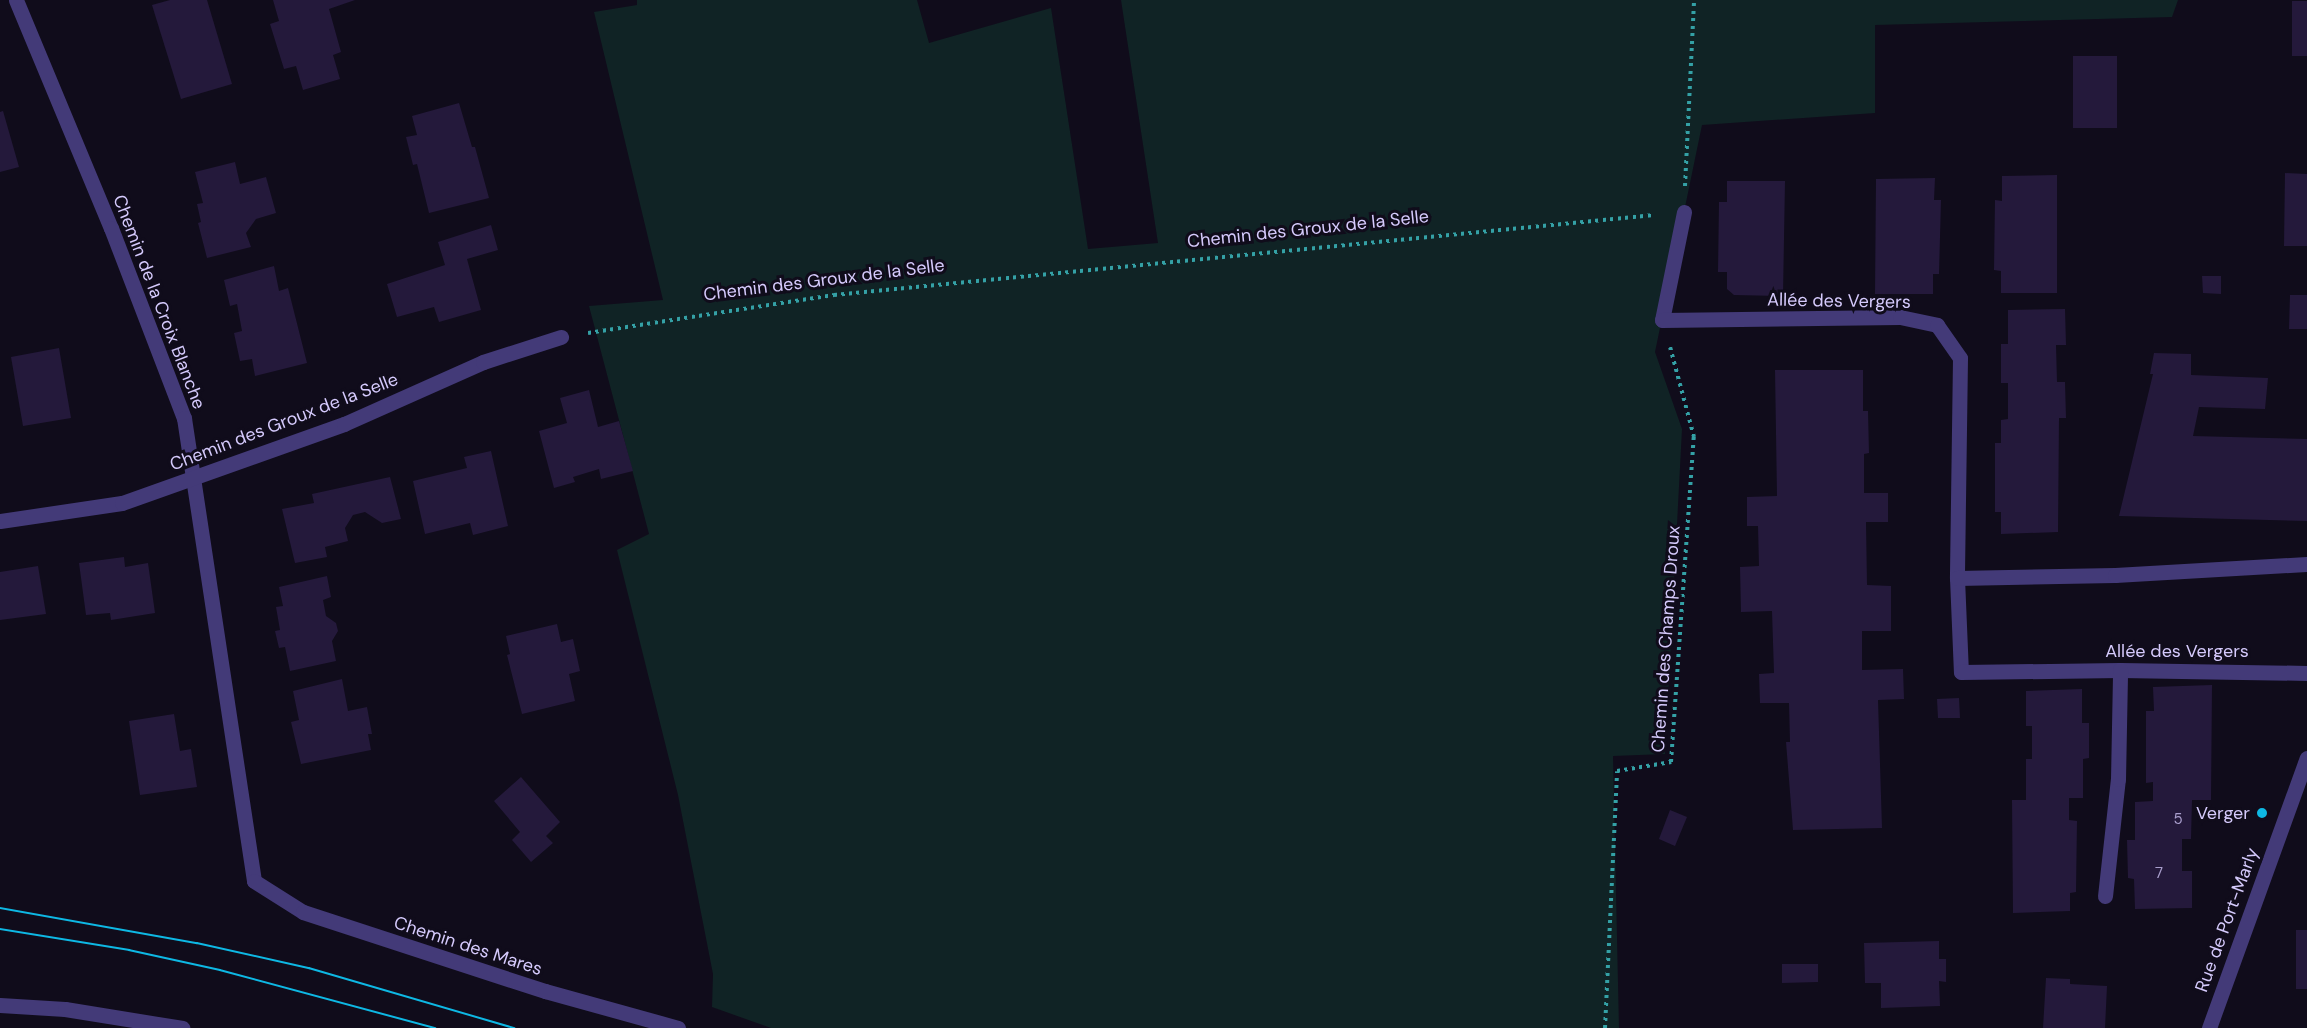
<!DOCTYPE html>
<html>
<head>
<meta charset="utf-8">
<style>
  body { margin:0 }
  #map { position:relative; width:2307px; height:1028px; overflow:hidden; background:#100c1b; font-family:"DM Sans",sans-serif }
  div>[style] { position:absolute }
  .green>* { inset:0; background:#102325 }
  .building>* { inset:0; background:#24193b }
  .path>* { height:4px; margin-top:-2px; transform-origin:0; background:repeating-linear-gradient(90deg,#34a1a6 0 3px,transparent 0 7.5px) }
  .street>* { height:15px; margin:-7.5px; padding:0 7.5px; transform-origin:7.5px; border-radius:7.5px; background:#433a78 }
  .tram>* { height:1.5px; margin:-0.75px; padding:0 0.75px; transform-origin:0.75px; border-radius:0.75px; background:#0eb8e4 }
  .dots>* { width:16px; height:16px; translate:-50% -50%; box-sizing:border-box; border:3px solid #100c1b; border-radius:50% }
  span { translate:-50% -50%; white-space:nowrap; text-align:center; line-height:1.15; -webkit-text-stroke:6px #100c1b; paint-order:stroke }
  .number-label { font-size:15px; color:#a99ecc }
  .number-label span { -webkit-text-stroke-width:0 }
  .street-label { font-size:18px; color:#d5cafc }
  .poi-label { font-size:18px; color:#d5cafc }
  .right { translate:-100% -50%; text-align:right }
</style>
</head>
<body>
<div id="map">
  <div class="green">
    <i style="clip-path:polygon(637px 0,917px 0,929px 43px,1051px 8px,1088px 249px,1158px 243px,1121px 0,2178px 0,2172px 17px,1875px 25px,1875px 113px,1702px 125px,1655px 352px,1682px 429px,1665px 754px,1613px 756px,1619px 1028px,771px 1028px,712px 1007px,713px 974px,678px 795px,617px 550px,649px 534px,589px 306px,663px 300px,594px 12px,637px 5px)"></i>
  </div>
  <div class="building">
    <i style="clip-path:polygon(170px 0,207px 0,232px 84px,181px 99px,152px 5px)"></i>
    <i style="clip-path:polygon(273px 0,355px 0,329px 9px,341px 52px,333px 55px,340px 79px,303px 90px,296px 66px,284px 69px,270px 24px,279px 21px)"></i>
    <i style="clip-path:polygon(2292px 1px,2307px 1px,2307px 56px,2292px 56px)"></i>
    <i style="clip-path:polygon(2073px 56px,2117px 56px,2117px 128px,2073px 128px)"></i>
    <i style="clip-path:polygon(459px 103px,472px 147px,475px 147px,489px 198px,429px 213px,417px 164px,413px 165px,406px 137px,417px 135px,412px 116px)"></i>
    <i style="clip-path:polygon(3px 111px,19px 167px,0 172px,0 112px)"></i>
    <i style="clip-path:polygon(235px 162px,240px 184px,266px 177px,276px 213px,256px 219px,246px 233px,251px 247px,207px 258px,198px 223px,201px 222px,197px 204px,203px 203px,195px 172px)"></i>
    <i style="clip-path:polygon(2285px 173px,2307px 174px,2307px 246px,2284px 246px)"></i>
    <i style="clip-path:polygon(2057px 175px,2057px 293px,2001px 293px,2001px 271px,1994px 270px,1995px 200px,2002px 201px,2002px 176px)"></i>
    <i style="clip-path:polygon(1935px 178px,1934px 200px,1941px 200px,1939px 274px,1933px 274px,1933px 294px,1875px 294px,1876px 179px)"></i>
    <i style="clip-path:polygon(1727px 181px,1785px 181px,1783px 296px,1734px 295px,1727px 289px,1727px 272px,1718px 272px,1719px 202px,1727px 202px)"></i>
    <i style="clip-path:polygon(491px 225px,498px 250px,467px 259px,481px 310px,439px 322px,434px 307px,397px 317px,387px 284px,445px 265px,438px 242px)"></i>
    <i style="clip-path:polygon(274px 266px,279px 291px,288px 288px,307px 363px,255px 376px,252px 359px,240px 361px,234px 333px,242px 331px,237px 304px,230px 306px,224px 280px)"></i>
    <i style="clip-path:polygon(2202px 276px,2221px 276px,2221px 294px,2203px 293px)"></i>
    <i style="clip-path:polygon(2290px 295px,2307px 295px,2307px 329px,2289px 329px)"></i>
    <i style="clip-path:polygon(2065px 309px,2066px 345px,2056px 345px,2057px 382px,2065px 382px,2066px 418px,2059px 418px,2058px 532px,2001px 534px,2001px 512px,1995px 512px,1995px 443px,2001px 443px,2001px 420px,2008px 419px,2008px 383px,2001px 383px,2001px 344px,2008px 344px,2008px 310px)"></i>
    <i style="clip-path:polygon(59px 348px,71px 418px,23px 426px,11px 357px)"></i>
    <i style="clip-path:polygon(2154px 353px,2191px 354px,2191px 375px,2268px 378px,2265px 409px,2199px 407px,2193px 436px,2307px 439px,2307px 521px,2119px 516px,2153px 374px,2150px 374px)"></i>
    <i style="clip-path:polygon(1775px 370px,1863px 370px,1863px 411px,1868px 411px,1869px 453px,1864px 454px,1864px 493px,1888px 493px,1888px 522px,1866px 522px,1867px 585px,1891px 586px,1891px 631px,1862px 631px,1862px 670px,1903px 669px,1904px 699px,1878px 700px,1882px 828px,1793px 830px,1786px 742px,1790px 742px,1789px 703px,1760px 703px,1759px 674px,1774px 673px,1772px 611px,1741px 612px,1740px 567px,1759px 566px,1758px 526px,1747px 526px,1747px 497px,1777px 496px)"></i>
    <i style="clip-path:polygon(589px 390px,598px 427px,619px 421px,633px 471px,601px 479px,599px 469px,573px 477px,575px 482px,554px 488px,539px 431px,567px 423px,560px 398px)"></i>
    <i style="clip-path:polygon(491px 451px,508px 526px,473px 535px,470px 523px,425px 534px,413px 481px,467px 468px,464px 457px)"></i>
    <i style="clip-path:polygon(390px 477px,401px 519px,382px 523px,365px 512px,353px 515px,345px 528px,348px 541px,325px 547px,327px 557px,295px 563px,282px 509px,314px 503px,312px 494px)"></i>
    <i style="clip-path:polygon(124px 557px,125px 567px,148px 563px,155px 613px,111px 620px,110px 613px,86px 615px,79px 563px)"></i>
    <i style="clip-path:polygon(38px 566px,46px 614px,0 620px,0 572px)"></i>
    <i style="clip-path:polygon(327px 576px,331px 597px,323px 600px,326px 616px,336px 623px,338px 631px,332px 641px,336px 661px,290px 671px,285px 647px,279px 648px,275px 631px,280px 630px,276px 607px,283px 606px,279px 587px)"></i>
    <i style="clip-path:polygon(557px 624px,561px 642px,573px 639px,580px 671px,569px 674px,575px 701px,522px 714px,507px 655px,510px 654px,506px 636px)"></i>
    <i style="clip-path:polygon(342px 679px,348px 711px,367px 707px,372px 734px,368px 734px,371px 750px,301px 764px,291px 722px,299px 720px,293px 691px)"></i>
    <i style="clip-path:polygon(2212px 685px,2211px 800px,2192px 800px,2191px 839px,2182px 839px,2182px 871px,2192px 871px,2192px 908px,2135px 909px,2134px 879px,2128px 878px,2127px 840px,2135px 840px,2135px 802px,2153px 801px,2153px 782px,2146px 783px,2146px 711px,2154px 711px,2153px 687px)"></i>
    <i style="clip-path:polygon(2082px 689px,2082px 723px,2089px 723px,2089px 758px,2083px 759px,2083px 798px,2069px 798px,2069px 820px,2077px 821px,2076px 892px,2070px 893px,2070px 911px,2013px 913px,2012px 800px,2026px 800px,2026px 759px,2032px 759px,2032px 726px,2026px 726px,2026px 691px)"></i>
    <i style="clip-path:polygon(1959px 698px,1960px 718px,1938px 718px,1937px 699px)"></i>
    <i style="clip-path:polygon(174px 714px,180px 751px,191px 749px,197px 787px,140px 795px,129px 721px)"></i>
    <i style="clip-path:polygon(521px 777px,560px 822px,546px 836px,553px 843px,531px 862px,512px 840px,520px 832px,494px 801px)"></i>
    <i style="clip-path:polygon(1670px 810px,1687px 817px,1675px 846px,1659px 839px)"></i>
    <i style="clip-path:polygon(2296px 930px,2307px 930px,2307px 989px,2296px 989px)"></i>
    <i style="clip-path:polygon(1939px 941px,1939px 959px,1946px 959px,1946px 982px,1939px 981px,1940px 1006px,1881px 1008px,1881px 983px,1865px 983px,1864px 943px)"></i>
    <i style="clip-path:polygon(1782px 964px,1818px 964px,1818px 982px,1782px 983px)"></i>
    <i style="clip-path:polygon(2046px 978px,2070px 979px,2070px 984px,2107px 986px,2105px 1028px,2043px 1028px)"></i>
  </div>
  <div class="path">
    <i style="left:1685px;top:186px;width:186px;rotate:-87.2deg"></i>
    <i style="left:588px;top:333px;width:249px;rotate:-8.8deg"></i>
    <i style="left:834px;top:295px;width:824px;rotate:-5.57deg"></i>
    <i style="left:1605px;top:1028px;width:257px;rotate:-87.3deg"></i>
    <i style="left:1617px;top:771px;width:55px;rotate:-9.5deg"></i>
    <i style="left:1671px;top:762px;width:326px;rotate:-86deg"></i>
    <i style="left:1694px;top:437px;width:93px;rotate:-104.9deg"></i>
  </div>
  <div class="street">
    <i style="left:16px;top:0;width:247px;rotate:67.4deg"></i>
    <i style="left:111px;top:228px;width:204px;rotate:69deg"></i>
    <i style="left:184px;top:418px;width:468px;rotate:81.4deg"></i>
    <i style="left:254px;top:881px;width:58px;rotate:32.3deg"></i>
    <i style="left:303px;top:912px;width:255px;rotate:18.1deg"></i>
    <i style="left:545px;top:991px;width:138px;rotate:15.5deg"></i>
    <i style="left:1684px;top:212px;width:110px;rotate:101.5deg"></i>
    <i style="left:1662px;top:320px;width:238px;rotate:-0.7deg"></i>
    <i style="left:1900px;top:317px;width:38px;rotate:12deg"></i>
    <i style="left:1937px;top:325px;width:40px;rotate:55.1deg"></i>
    <i style="left:1960px;top:358px;width:220px;rotate:90.8deg"></i>
    <i style="left:1957px;top:578px;width:94px;rotate:87.6deg"></i>
    <i style="left:1961px;top:672px;width:159px;rotate:-0.7deg"></i>
    <i style="left:2120px;top:670px;width:187px;rotate:0.9deg"></i>
    <i style="left:0;top:521px;width:123px;rotate:-8.4deg"></i>
    <i style="left:122px;top:503px;width:236px;rotate:-19.6deg"></i>
    <i style="left:344px;top:424px;width:152px;rotate:-24deg"></i>
    <i style="left:483px;top:362px;width:82px;rotate:-17.8deg"></i>
    <i style="left:1957px;top:578px;width:158px;rotate:-1.1deg"></i>
    <i style="left:2115px;top:575px;width:192px;rotate:-3.3deg"></i>
    <i style="left:2105px;top:896px;width:118px;rotate:-83.7deg"></i>
    <i style="left:2118px;top:779px;width:109px;rotate:-88.9deg"></i>
    <i style="left:0;top:1005px;width:65px;rotate:3.5deg"></i>
    <i style="left:65px;top:1009px;width:119px;rotate:9.2deg"></i>
    <i style="left:2209px;top:1028px;width:287px;rotate:-70.1deg"></i>
  </div>
  <div class="tram">
    <i style="left:0;top:908px;width:200px;rotate:10.1deg"></i>
    <i style="left:197px;top:943px;width:115px;rotate:12.6deg"></i>
    <i style="left:309px;top:968px;width:214px;rotate:16.3deg"></i>
    <i style="left:0;top:929px;width:131px;rotate:9.2deg"></i>
    <i style="left:129px;top:950px;width:93px;rotate:12.4deg"></i>
    <i style="left:220px;top:970px;width:223px;rotate:15.1deg"></i>
  </div>
  <div class="dots">
    <i style="left:2262px;top:813px;background:#0eb8e4"></i>
  </div>
  <div class="number-label">
    <span style="left:2178px;top:820px">5</span>
    <span style="left:2159px;top:874px">7</span>
  </div>
  <div class="street-label">
    <span style="left:1308px;top:229px;rotate:-6deg">Chemin des Groux de la Selle</span>
    <span style="left:824px;top:280px;rotate:-7deg">Chemin des Groux de la Selle</span>
    <span style="left:1839px;top:301px;rotate:1deg">Allée des Vergers</span>
    <span style="left:159px;top:302px;rotate:69deg">Chemin de la Croix Blanche</span>
    <span style="left:284px;top:422px;rotate:-21deg">Chemin des Groux de la Selle</span>
    <span style="left:1666px;top:639px;rotate:-86deg">Chemin des Champs Droux</span>
    <span style="left:2177px;top:651px">Allée des Vergers</span>
    <span style="left:2227px;top:920px;rotate:-70deg">Rue de Port-Marly</span>
    <span style="left:468px;top:946px;rotate:18deg">Chemin des Mares</span>
  </div>
  <div class="poi-label">
    <span class="right" style="left:2250px;top:813px">Verger</span>
  </div>
</div>
</body>
</html>
